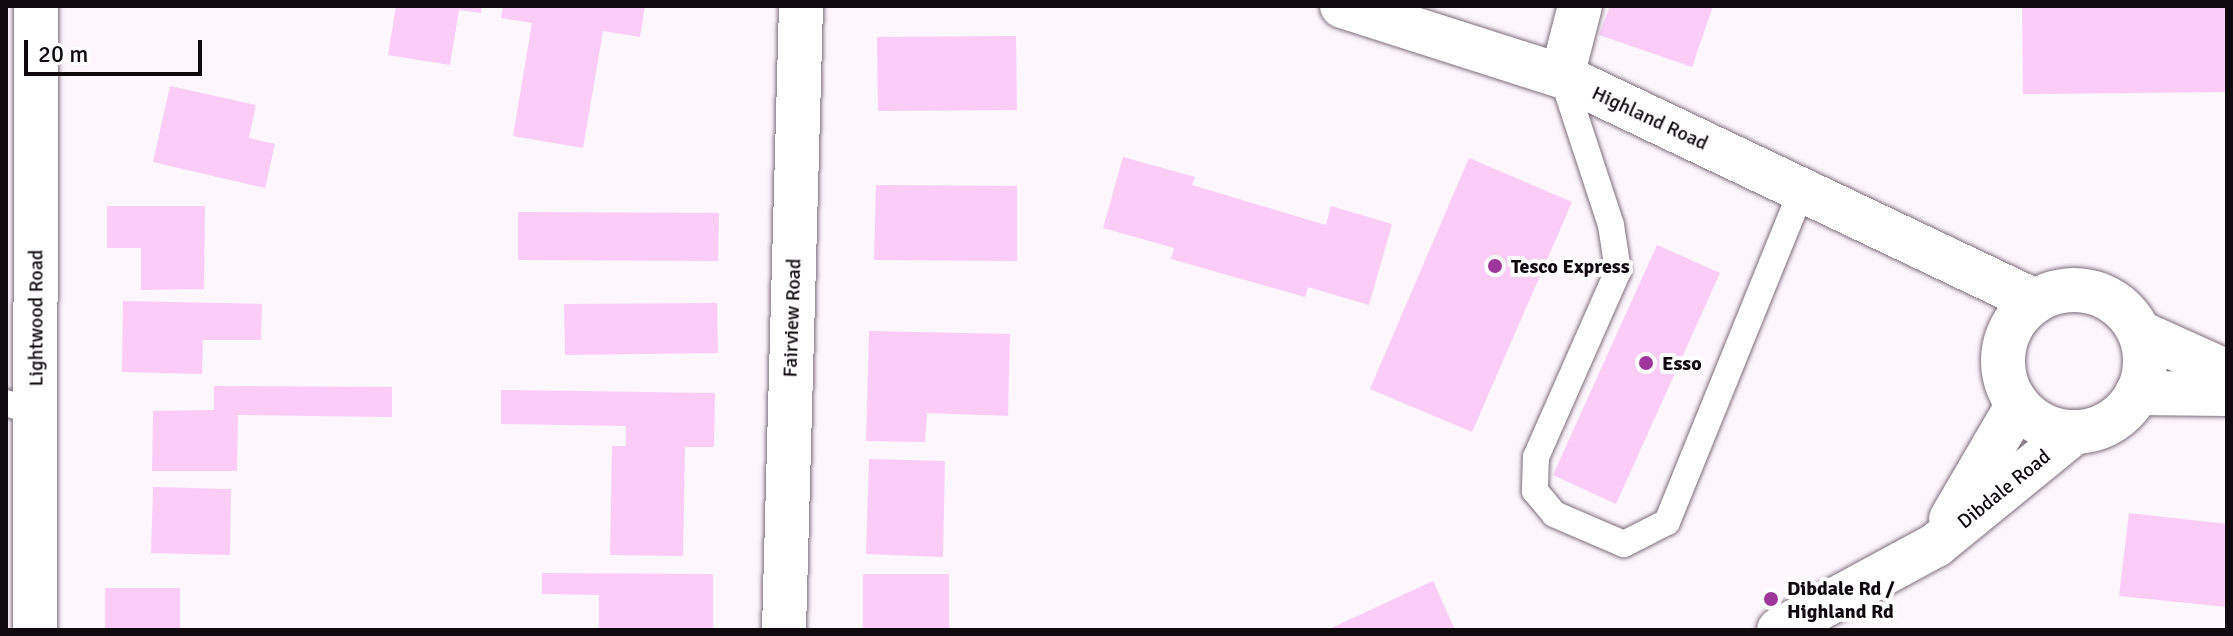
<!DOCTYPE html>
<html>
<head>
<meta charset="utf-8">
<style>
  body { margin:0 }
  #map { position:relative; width:2233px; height:636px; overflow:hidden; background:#fdf6fd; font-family:Signika,sans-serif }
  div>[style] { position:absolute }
  .building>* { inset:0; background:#faccf6 }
  .roads { filter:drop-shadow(0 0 2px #7d6d7b) drop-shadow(0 0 2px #7d6d7b) }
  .service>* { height:26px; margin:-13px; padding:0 13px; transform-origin:13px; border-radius:13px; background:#fff }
  .minor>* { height:44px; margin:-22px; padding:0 22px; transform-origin:22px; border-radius:22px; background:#fff }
  .tertiary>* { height:44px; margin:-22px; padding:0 22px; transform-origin:22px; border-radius:22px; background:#fff }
  .secondary>* { height:44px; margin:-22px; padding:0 22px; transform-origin:22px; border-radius:22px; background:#fff }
  .secondary>.ring { margin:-22px; padding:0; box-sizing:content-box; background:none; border:44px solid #fff; border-radius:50% }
  .dots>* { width:22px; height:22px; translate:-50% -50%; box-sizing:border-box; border:4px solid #fff; border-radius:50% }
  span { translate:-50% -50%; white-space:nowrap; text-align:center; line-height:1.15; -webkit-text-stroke:8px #fff; paint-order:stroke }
  .street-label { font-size:20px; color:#100a0f }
  .poi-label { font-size:20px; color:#100a0f; font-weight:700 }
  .left { translate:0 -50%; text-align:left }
  .frame { position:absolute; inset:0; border:8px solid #100a0f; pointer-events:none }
  .scale { position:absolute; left:24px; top:40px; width:178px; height:36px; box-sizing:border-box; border:4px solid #100a0f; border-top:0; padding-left:10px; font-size:24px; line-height:28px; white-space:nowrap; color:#100a0f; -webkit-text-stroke:6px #fff; paint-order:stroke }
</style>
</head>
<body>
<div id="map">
  <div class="building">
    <i style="clip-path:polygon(396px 6px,482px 6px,481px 13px,459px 10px,450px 65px,388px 55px)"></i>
    <i style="clip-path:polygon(503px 6px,645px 6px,640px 37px,603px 31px,583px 148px,513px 136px,532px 23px,501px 18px)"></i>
    <i style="clip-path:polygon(1610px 6px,1713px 6px,1692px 67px,1599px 35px)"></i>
    <i style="clip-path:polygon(2022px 6px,2227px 6px,2227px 92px,2023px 94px)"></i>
    <i style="clip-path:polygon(1016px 36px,1017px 110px,878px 111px,877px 37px)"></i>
    <i style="clip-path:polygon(170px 86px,256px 105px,249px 138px,275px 144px,265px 188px,153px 162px)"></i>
    <i style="clip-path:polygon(1123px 157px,1195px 177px,1192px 185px,1326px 225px,1331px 206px,1392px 224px,1369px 305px,1308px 287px,1305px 297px,1171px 259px,1174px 248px,1103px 228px)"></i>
    <i style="clip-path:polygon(1469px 158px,1572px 202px,1472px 432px,1370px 389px)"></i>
    <i style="clip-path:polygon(876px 185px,1017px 186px,1017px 261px,874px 260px)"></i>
    <i style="clip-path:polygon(107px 206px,205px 206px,204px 289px,141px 290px,141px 248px,107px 248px)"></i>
    <i style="clip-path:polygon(518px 212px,719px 213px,718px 261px,518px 260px)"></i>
    <i style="clip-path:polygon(1657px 245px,1720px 273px,1616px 504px,1553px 475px)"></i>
    <i style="clip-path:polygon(123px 301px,262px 304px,261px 340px,203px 340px,202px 374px,122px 372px)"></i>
    <i style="clip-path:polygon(717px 303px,718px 353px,565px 355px,564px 304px)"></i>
    <i style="clip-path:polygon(869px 331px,1010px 334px,1008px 416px,927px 413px,925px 442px,866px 441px)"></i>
    <i style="clip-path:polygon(214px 386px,392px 387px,392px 417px,238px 415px,237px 471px,152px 471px,153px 411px,214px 410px)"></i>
    <i style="clip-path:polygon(501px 390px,715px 393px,714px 447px,685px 447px,683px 556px,610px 555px,612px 446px,626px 446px,626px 426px,501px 424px)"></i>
    <i style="clip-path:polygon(869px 459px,945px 461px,943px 557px,866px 554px)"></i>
    <i style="clip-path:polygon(153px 487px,231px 489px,230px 555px,151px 553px)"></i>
    <i style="clip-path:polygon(2129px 513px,2227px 524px,2227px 607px,2119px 596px)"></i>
    <i style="clip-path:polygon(542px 573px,713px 574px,713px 628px,599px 630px,599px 595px,542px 594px)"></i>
    <i style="clip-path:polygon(863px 574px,949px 574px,949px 630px,863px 630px)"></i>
    <i style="clip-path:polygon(1433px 581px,1455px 630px,1328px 630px,1340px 624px)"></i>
    <i style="clip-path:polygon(105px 588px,180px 588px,180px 630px,105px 630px)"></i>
  </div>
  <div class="roads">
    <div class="service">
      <i style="left:1562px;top:76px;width:157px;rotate:71.8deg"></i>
      <i style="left:1611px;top:225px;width:47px;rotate:81.3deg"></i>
      <i style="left:1618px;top:271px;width:203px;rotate:113.8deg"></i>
      <i style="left:1536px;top:457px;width:34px;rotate:92deg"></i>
      <i style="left:1535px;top:491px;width:30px;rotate:50deg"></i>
      <i style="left:1554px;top:514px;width:76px;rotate:23.2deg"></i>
      <i style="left:1624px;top:544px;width:48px;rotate:-27.1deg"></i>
      <i style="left:1667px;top:522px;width:358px;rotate:-67.9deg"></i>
      <i style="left:6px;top:403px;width:30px;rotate:17deg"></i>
    </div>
    <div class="minor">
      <i style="left:1562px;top:76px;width:72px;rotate:-75.6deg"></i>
      <i style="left:35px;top:630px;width:624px;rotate:-89.91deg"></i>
      <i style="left:784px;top:630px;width:624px;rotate:-88.44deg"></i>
    </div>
    <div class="tertiary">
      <i style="left:1951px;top:519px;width:131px;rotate:-59.7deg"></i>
      <i style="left:1779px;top:630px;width:179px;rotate:-28.4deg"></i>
      <i style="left:1936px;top:545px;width:176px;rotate:-39.2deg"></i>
    </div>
    <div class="secondary">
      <i style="left:1342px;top:6px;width:231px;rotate:17.7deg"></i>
      <i style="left:1562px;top:76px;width:524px;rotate:25.44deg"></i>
      <i class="ring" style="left:2003px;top:290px;width:98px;height:98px"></i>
      <i style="left:2143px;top:334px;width:92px;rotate:24.3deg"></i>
      <i style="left:2137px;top:393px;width:90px;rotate:0.6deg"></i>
    </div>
  </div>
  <div class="dots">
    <i style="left:1495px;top:266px;background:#9e379b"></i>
    <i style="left:1646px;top:363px;background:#9e379b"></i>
    <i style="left:1771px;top:599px;background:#9e379b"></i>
  </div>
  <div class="street-label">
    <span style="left:1650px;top:118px;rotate:25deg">Highland Road</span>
    <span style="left:36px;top:318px;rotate:-90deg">Lightwood Road</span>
    <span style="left:792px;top:318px;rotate:-88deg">Fairview Road</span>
    <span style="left:2004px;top:489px;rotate:-39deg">Dibdale Road</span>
  </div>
  <div class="poi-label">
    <span class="left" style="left:1511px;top:266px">Tesco Express</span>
    <span class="left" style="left:1662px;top:363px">Esso</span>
    <span class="left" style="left:1787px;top:600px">Dibdale Rd /<br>Highland Rd</span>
  </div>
  <div class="frame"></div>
  <div class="scale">20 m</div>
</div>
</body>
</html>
